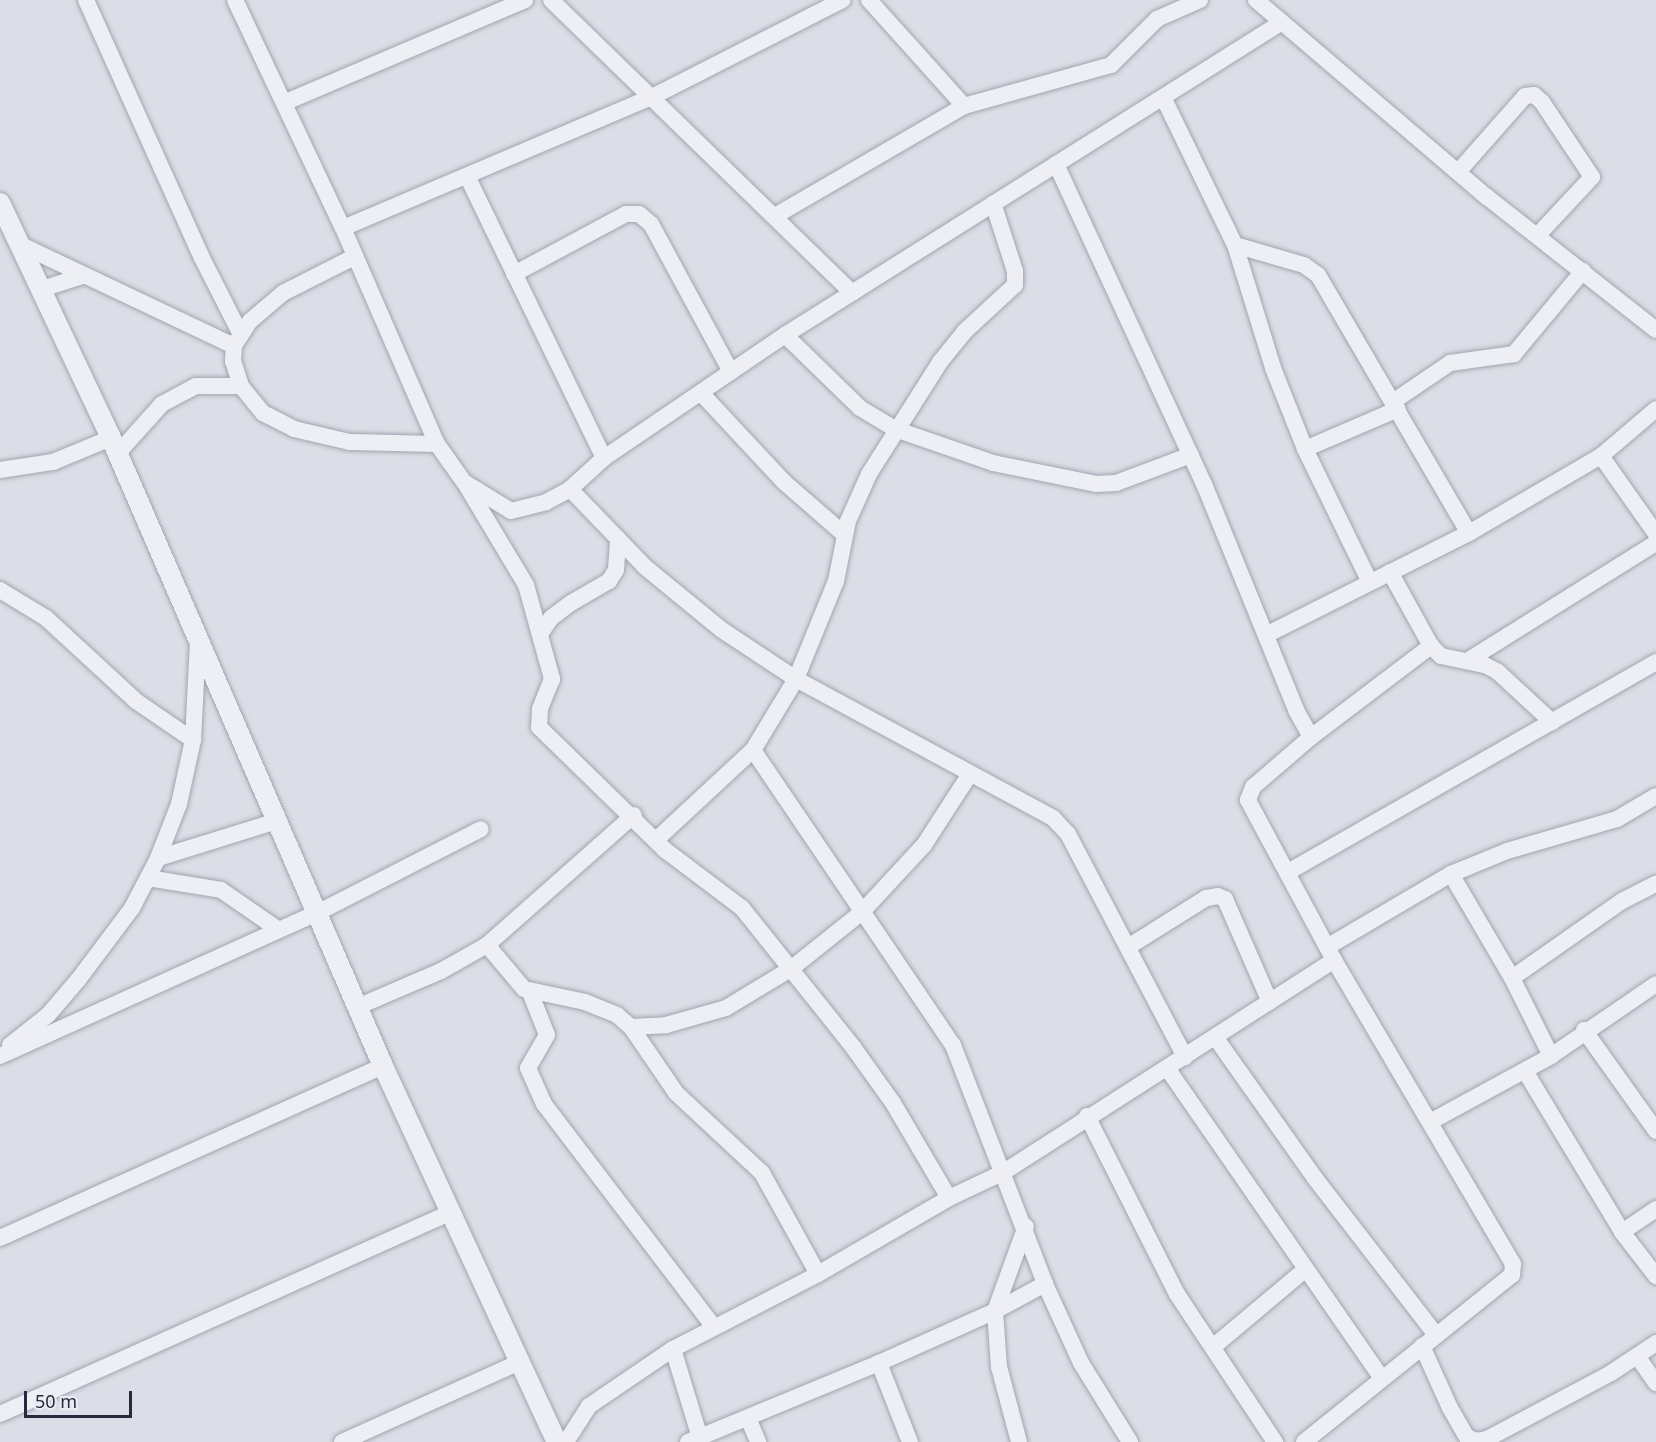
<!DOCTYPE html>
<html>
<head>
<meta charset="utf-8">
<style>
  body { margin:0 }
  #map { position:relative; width:1656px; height:1442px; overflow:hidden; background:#dbdee6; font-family:"Noto Sans",sans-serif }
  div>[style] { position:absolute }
  .roads { filter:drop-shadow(0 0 2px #a1a5b0) drop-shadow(0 0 2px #a1a5b0) }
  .minor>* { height:16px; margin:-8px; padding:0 8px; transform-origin:8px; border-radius:8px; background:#eeeff4 }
  .tertiary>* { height:20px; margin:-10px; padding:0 10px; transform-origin:10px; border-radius:10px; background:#eeeff4 }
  span { translate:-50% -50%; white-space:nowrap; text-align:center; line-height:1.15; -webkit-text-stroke:4.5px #eaedf4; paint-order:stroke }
  .scale { position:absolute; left:24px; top:1391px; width:108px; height:27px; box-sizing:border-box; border:3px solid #252b3c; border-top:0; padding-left:8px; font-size:18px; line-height:21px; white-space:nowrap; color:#252b3c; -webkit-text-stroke:4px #eaedf4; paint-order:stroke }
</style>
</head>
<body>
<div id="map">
  <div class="roads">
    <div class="minor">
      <i style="left:86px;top:0;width:283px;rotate:65.8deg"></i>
      <i style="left:202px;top:258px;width:86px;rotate:63.1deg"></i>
      <i style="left:235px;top:0;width:252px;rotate:64.7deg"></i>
      <i style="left:343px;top:228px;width:236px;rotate:66.5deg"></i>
      <i style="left:437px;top:444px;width:47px;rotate:54.6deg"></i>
      <i style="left:464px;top:482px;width:55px;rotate:31.7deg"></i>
      <i style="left:511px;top:511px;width:36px;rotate:-14deg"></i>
      <i style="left:546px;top:502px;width:27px;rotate:-28deg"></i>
      <i style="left:570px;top:489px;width:46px;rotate:-42.4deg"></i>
      <i style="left:604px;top:458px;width:219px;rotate:-34.2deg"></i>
      <i style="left:785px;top:335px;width:587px;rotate:-32.2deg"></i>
      <i style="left:551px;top:0;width:420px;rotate:44.2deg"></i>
      <i style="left:869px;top:0;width:142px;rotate:48.1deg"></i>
      <i style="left:1256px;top:0;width:304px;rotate:40.5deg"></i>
      <i style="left:1487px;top:197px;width:215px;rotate:38.2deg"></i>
      <i style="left:1164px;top:99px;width:162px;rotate:64.1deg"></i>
      <i style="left:1235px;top:245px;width:129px;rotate:72.8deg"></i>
      <i style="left:1273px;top:368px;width:87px;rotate:68.4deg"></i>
      <i style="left:1305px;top:449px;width:148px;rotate:64deg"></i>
      <i style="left:286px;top:102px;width:260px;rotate:-23.1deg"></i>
      <i style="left:1056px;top:164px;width:353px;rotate:65.2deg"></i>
      <i style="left:1204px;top:484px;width:244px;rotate:67.8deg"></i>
      <i style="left:1296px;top:710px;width:31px;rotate:61deg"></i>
      <i style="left:1458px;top:172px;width:101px;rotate:-48.6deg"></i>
      <i style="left:1525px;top:96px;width:9px;rotate:-6deg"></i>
      <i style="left:1534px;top:95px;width:11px;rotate:41deg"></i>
      <i style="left:1542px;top:102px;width:90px;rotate:56.3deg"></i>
      <i style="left:1592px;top:177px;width:79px;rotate:133deg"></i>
      <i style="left:468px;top:178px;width:311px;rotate:64.1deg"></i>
      <i style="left:775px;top:216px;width:219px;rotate:-30.2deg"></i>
      <i style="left:964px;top:106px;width:153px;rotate:-15.6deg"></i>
      <i style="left:1111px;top:65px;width:65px;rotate:-45deg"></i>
      <i style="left:1157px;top:19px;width:47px;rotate:-23.8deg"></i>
      <i style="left:343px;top:228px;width:333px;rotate:-23deg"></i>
      <i style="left:650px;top:98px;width:216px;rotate:-27deg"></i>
      <i style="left:19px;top:244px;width:238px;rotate:25.4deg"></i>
      <i style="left:1235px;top:245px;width:72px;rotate:16.2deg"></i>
      <i style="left:1304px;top:265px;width:17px;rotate:36deg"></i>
      <i style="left:1318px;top:275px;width:299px;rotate:59.7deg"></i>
      <i style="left:354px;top:257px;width:80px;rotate:153.1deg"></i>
      <i style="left:283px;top:293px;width:43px;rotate:139.7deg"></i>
      <i style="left:250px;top:321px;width:30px;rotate:123deg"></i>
      <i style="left:234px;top:346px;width:15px;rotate:94deg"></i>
      <i style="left:233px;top:361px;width:26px;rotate:72deg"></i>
      <i style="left:241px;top:386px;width:35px;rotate:51deg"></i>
      <i style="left:263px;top:413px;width:35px;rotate:27deg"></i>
      <i style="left:294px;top:429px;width:57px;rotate:13.1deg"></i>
      <i style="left:350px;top:442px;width:87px;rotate:1.3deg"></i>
      <i style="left:514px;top:274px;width:127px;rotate:-28.2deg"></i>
      <i style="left:626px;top:214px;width:13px"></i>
      <i style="left:639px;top:214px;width:16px;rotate:40deg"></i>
      <i style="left:651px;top:224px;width:168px;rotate:61.6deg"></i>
      <i style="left:42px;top:289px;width:42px;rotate:-18deg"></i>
      <i style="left:785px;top:335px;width:105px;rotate:44.2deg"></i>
      <i style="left:860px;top:408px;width:41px;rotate:31deg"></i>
      <i style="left:895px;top:429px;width:104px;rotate:19.1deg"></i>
      <i style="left:993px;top:463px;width:105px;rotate:11.5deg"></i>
      <i style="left:1096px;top:484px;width:20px;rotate:-3deg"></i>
      <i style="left:1116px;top:483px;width:80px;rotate:-20.5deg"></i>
      <i style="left:701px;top:393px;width:122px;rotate:47deg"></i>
      <i style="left:784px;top:482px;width:81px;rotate:41deg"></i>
      <i style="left:1394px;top:401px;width:68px;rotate:-34.2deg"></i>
      <i style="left:1450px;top:363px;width:65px;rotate:-8deg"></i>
      <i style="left:1514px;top:354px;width:108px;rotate:-50.3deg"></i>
      <i style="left:1305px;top:449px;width:101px;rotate:-23.3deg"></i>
      <i style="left:118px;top:453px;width:66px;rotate:-48.1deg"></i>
      <i style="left:162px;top:404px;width:38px;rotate:-28deg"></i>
      <i style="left:196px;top:386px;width:45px"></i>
      <i style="left:1601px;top:456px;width:95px;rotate:54.8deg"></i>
      <i style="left:0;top:470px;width:54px;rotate:-8.6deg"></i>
      <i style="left:53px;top:462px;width:63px;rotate:-22.5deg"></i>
      <i style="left:466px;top:485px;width:117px;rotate:59deg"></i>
      <i style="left:526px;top:585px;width:98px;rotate:74.5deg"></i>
      <i style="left:552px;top:679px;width:32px;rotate:112deg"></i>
      <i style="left:540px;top:709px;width:18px;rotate:93deg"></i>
      <i style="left:539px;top:727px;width:176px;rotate:44.3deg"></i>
      <i style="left:665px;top:850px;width:96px;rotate:37deg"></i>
      <i style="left:742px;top:908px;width:178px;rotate:51.4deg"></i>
      <i style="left:853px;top:1047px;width:69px;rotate:54.5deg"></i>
      <i style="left:893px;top:1103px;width:110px;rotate:59.5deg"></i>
      <i style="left:570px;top:489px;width:108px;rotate:46.1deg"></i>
      <i style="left:645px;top:567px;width:99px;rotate:39.3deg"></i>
      <i style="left:722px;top:630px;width:89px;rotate:33.5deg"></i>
      <i style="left:796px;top:679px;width:292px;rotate:28.4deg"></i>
      <i style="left:1053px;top:818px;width:22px;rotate:47deg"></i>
      <i style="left:1068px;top:834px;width:252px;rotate:62.3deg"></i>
      <i style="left:1390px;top:572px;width:85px;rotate:61deg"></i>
      <i style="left:1431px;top:646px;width:14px;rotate:45deg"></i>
      <i style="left:1441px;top:656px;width:45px;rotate:11.6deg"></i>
      <i style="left:1485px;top:665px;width:15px;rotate:28deg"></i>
      <i style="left:1498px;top:672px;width:74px;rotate:42.8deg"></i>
      <i style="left:0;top:590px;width:54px;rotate:31.3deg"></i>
      <i style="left:46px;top:618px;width:122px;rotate:42.7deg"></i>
      <i style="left:136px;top:701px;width:69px;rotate:34.4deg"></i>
      <i style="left:540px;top:634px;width:19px;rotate:-55deg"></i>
      <i style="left:551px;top:618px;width:25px;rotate:-37deg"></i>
      <i style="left:571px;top:603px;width:44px;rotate:-30.1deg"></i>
      <i style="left:609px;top:581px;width:13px;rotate:-58deg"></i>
      <i style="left:616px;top:570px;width:31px;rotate:-86deg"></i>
      <i style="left:1266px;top:635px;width:227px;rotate:-26.7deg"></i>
      <i style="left:1469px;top:533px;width:153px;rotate:-30.3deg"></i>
      <i style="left:1601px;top:456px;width:72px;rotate:-40.5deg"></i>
      <i style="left:1467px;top:661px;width:223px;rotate:-32deg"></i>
      <i style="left:753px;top:750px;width:356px;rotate:55.9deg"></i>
      <i style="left:953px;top:1045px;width:256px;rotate:68.9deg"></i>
      <i style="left:1045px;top:1284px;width:87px;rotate:65.5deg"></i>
      <i style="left:1081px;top:1363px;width:93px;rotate:58.2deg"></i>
      <i style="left:656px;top:840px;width:132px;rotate:-42.9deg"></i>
      <i style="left:753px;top:750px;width:83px;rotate:-58.8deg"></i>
      <i style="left:796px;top:679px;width:106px;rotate:-67.8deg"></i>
      <i style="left:836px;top:581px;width:61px;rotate:-78.7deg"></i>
      <i style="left:848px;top:521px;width:51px;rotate:-65.9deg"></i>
      <i style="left:869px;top:474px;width:133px;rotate:-57.6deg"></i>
      <i style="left:940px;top:362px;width:38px;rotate:-51deg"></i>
      <i style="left:964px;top:332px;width:69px;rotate:-42.7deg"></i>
      <i style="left:1015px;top:285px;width:14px;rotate:-90deg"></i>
      <i style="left:1015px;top:271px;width:71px;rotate:-107.9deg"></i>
      <i style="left:158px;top:858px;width:125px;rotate:-17.3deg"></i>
      <i style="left:1288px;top:872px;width:424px;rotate:-29.7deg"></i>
      <i style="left:1451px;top:874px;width:121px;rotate:59.6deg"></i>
      <i style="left:1512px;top:978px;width:87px;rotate:63.4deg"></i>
      <i style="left:148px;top:878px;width:74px;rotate:9.3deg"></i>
      <i style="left:221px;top:890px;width:70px;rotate:34.6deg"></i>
      <i style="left:487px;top:945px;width:57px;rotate:49.9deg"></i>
      <i style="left:524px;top:989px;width:62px;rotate:12deg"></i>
      <i style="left:585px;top:1002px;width:35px;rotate:22deg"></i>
      <i style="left:617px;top:1015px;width:18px;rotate:41deg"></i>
      <i style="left:631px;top:1027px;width:80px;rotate:55.7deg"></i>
      <i style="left:676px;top:1093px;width:117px;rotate:42.9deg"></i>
      <i style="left:762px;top:1173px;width:115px;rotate:61deg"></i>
      <i style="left:1128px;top:947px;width:92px;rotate:-32.1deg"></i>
      <i style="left:1206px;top:898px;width:12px;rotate:-9deg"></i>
      <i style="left:1218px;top:896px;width:8px;rotate:23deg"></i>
      <i style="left:1225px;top:899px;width:112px;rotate:66.4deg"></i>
      <i style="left:1327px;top:947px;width:144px;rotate:-30.5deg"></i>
      <i style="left:1451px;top:874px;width:61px;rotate:-22.3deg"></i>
      <i style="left:1507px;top:851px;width:115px;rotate:-16.2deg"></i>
      <i style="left:1617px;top:819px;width:45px;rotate:-30.5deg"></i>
      <i style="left:1512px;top:978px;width:134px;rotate:-35deg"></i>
      <i style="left:1622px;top:901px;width:38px;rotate:-27deg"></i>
      <i style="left:530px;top:992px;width:46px;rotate:68.4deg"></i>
      <i style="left:547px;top:1035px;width:38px;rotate:120deg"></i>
      <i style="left:528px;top:1068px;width:39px;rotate:66deg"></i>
      <i style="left:544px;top:1104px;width:279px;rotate:52.7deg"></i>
      <i style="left:357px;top:1007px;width:91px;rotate:-23.2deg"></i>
      <i style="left:441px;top:971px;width:53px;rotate:-29.5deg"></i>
      <i style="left:487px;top:945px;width:196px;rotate:-41.5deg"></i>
      <i style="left:631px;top:1027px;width:35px;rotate:-3deg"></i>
      <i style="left:666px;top:1025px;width:62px;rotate:-15.8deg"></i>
      <i style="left:726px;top:1008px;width:77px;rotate:-31.2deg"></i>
      <i style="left:792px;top:968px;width:88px;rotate:-38.6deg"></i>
      <i style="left:861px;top:913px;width:93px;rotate:-47.2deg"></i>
      <i style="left:924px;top:845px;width:85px;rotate:-57.1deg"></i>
      <i style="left:1584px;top:1030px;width:124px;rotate:54.5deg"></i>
      <i style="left:1215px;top:1037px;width:171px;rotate:54.7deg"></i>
      <i style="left:1314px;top:1177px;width:200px;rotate:52.3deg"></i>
      <i style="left:10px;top:1045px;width:48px;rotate:-38.3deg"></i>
      <i style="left:48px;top:1015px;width:46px;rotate:-49.4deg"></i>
      <i style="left:78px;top:980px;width:90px;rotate:-53.1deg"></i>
      <i style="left:132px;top:908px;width:56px;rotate:-62.5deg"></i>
      <i style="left:158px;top:858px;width:58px;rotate:-68.7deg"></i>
      <i style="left:179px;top:804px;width:66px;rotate:-77.7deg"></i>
      <i style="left:193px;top:740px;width:99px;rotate:-87.1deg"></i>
      <i style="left:0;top:1056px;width:346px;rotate:-24.3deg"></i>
      <i style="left:315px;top:914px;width:186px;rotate:-27.1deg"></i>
      <i style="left:1167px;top:1068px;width:377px;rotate:55.3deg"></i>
      <i style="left:1525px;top:1071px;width:188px;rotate:58.9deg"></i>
      <i style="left:1622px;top:1232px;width:56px;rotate:52.3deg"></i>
      <i style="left:1087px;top:1116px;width:199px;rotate:63.2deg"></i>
      <i style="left:1177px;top:1294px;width:178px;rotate:56.5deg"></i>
      <i style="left:1430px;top:1122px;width:138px;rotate:-28.6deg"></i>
      <i style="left:1551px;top:1056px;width:127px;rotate:-34.4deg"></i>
      <i style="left:1622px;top:1232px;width:41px;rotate:-34.1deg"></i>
      <i style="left:0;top:1238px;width:420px;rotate:-24.2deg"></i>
      <i style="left:1422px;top:1346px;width:68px;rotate:65.7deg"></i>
      <i style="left:1450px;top:1408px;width:34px;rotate:60deg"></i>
      <i style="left:1467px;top:1437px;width:10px;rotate:24deg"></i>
      <i style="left:1476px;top:1441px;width:11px;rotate:-10deg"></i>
      <i style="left:1487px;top:1439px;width:140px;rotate:-28deg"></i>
      <i style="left:1611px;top:1373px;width:54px;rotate:-33.7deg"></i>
      <i style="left:1213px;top:1347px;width:121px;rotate:-40deg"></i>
      <i style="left:673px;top:1349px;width:93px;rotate:73.1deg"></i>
      <i style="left:1637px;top:1356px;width:33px;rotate:55deg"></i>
      <i style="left:879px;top:1363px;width:85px;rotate:68.6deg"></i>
      <i style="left:0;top:1414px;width:493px;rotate:-24.1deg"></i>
      <i style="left:748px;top:1418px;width:26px;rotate:67deg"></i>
      <i style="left:342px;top:1442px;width:195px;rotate:-24.2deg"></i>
      <i style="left:566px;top:1442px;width:43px;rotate:-57.4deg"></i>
      <i style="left:589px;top:1406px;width:102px;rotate:-34.2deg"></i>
      <i style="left:673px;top:1349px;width:163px;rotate:-27.3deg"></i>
      <i style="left:818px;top:1274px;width:151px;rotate:-30.1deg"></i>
      <i style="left:949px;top:1198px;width:61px;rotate:-25.3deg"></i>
      <i style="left:1004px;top:1172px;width:392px;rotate:-32.7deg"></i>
      <i style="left:688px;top:1442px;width:207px;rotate:-22.5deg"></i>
      <i style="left:879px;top:1363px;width:127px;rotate:-24.1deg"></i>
      <i style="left:995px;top:1311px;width:57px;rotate:-28.4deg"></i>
      <i style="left:1019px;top:1442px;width:78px;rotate:-104.9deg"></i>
      <i style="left:999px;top:1367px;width:56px;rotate:-94.1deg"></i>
      <i style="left:995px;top:1311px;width:90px;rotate:-70deg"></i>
      <i style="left:1304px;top:1442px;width:267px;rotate:-38.8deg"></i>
      <i style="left:1512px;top:1275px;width:11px;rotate:-85deg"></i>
      <i style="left:1513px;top:1264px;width:353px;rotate:-120.5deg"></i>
      <i style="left:1334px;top:960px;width:182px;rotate:-118.3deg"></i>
      <i style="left:1248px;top:800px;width:14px;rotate:-69deg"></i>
      <i style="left:1253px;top:787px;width:77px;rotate:-40.8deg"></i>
      <i style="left:1311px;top:737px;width:151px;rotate:-37.2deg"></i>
    </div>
    <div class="tertiary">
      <i style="left:0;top:203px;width:260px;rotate:64.7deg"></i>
      <i style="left:111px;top:438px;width:684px;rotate:66.58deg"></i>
      <i style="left:383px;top:1066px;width:414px;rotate:65.2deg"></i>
    </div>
  </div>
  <div class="scale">50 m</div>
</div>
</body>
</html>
